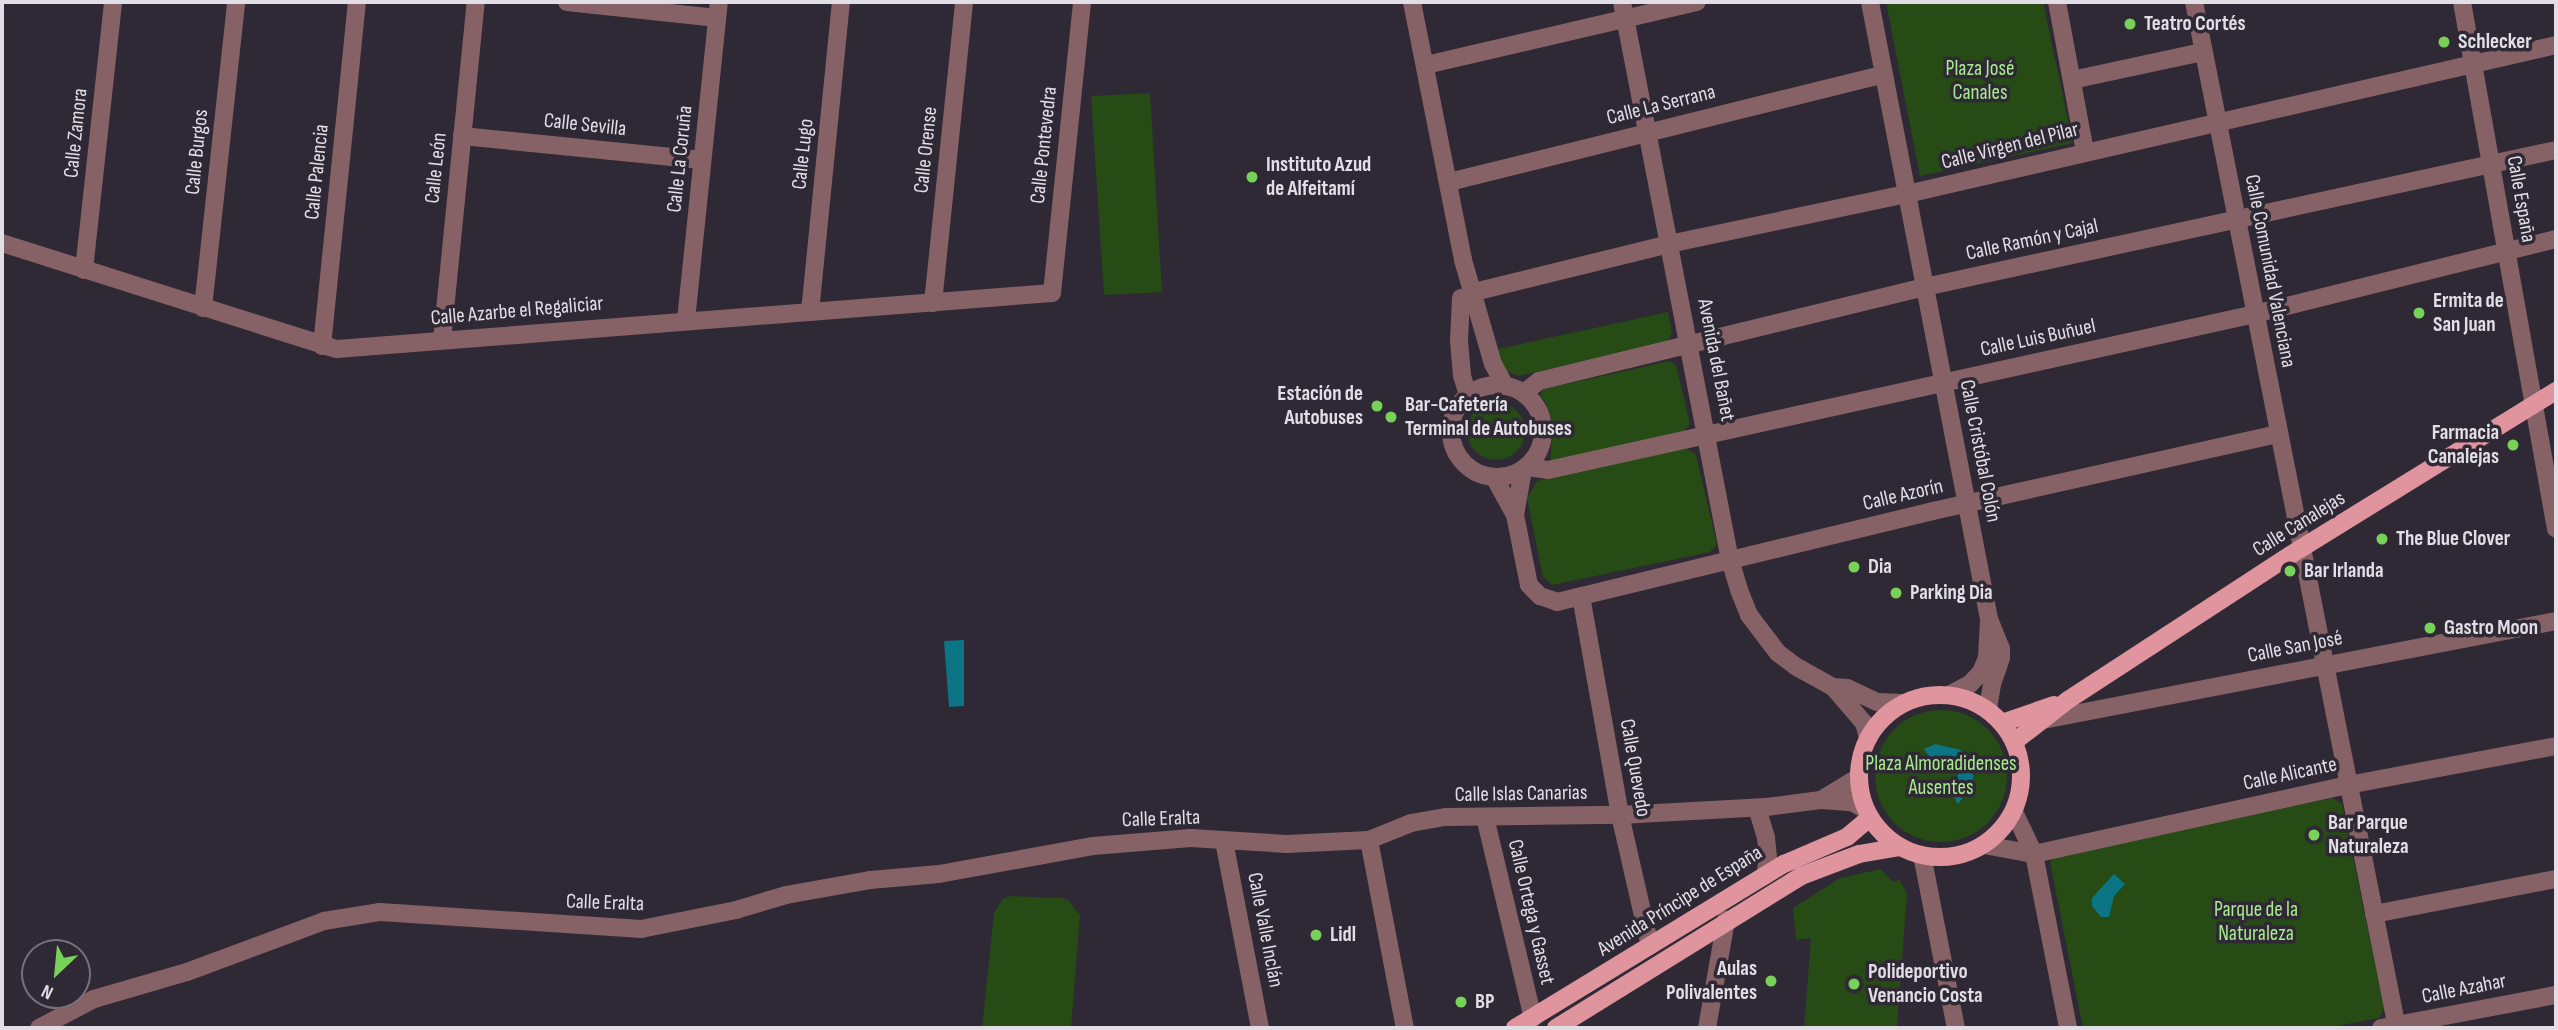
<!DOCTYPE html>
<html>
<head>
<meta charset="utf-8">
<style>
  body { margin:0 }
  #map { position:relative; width:2558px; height:1030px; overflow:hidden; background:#2e2934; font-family:"Sofia Sans Condensed",sans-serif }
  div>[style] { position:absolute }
  .green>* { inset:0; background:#264b15 }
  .round { border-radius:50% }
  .water>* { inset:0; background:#0c7585 }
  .minor>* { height:18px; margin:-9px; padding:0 9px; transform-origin:9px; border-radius:9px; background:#866165 }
  .minor>.ring { margin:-9px; padding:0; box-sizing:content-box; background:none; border:18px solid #866165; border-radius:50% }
  .major>* { height:18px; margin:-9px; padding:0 9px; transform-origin:9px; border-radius:9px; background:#e0949e }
  .major>.ring { margin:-9px; padding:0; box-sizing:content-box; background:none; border:18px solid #e0949e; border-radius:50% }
  .dots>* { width:19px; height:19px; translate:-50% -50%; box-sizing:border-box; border:4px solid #2e2934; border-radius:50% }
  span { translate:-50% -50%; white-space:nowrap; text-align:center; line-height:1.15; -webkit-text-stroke:7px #2e2934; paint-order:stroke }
  .poi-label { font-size:21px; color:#e1dee5; font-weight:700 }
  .left { translate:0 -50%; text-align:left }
  .right { translate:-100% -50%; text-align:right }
  .park-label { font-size:21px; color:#a8ea8e }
  .street-label { font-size:21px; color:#e1dee5 }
  .frame { position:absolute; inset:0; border:4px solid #e1dee5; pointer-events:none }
  .north { position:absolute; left:21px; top:939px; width:70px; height:70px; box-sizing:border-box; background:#2e2934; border:2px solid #76717b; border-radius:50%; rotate:206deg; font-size:19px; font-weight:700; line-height:28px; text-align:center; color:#e1dee5 }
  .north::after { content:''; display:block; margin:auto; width:24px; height:32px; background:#78d158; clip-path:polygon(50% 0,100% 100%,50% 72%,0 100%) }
</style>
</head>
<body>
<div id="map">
  <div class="green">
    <i style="clip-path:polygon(1886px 2px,2043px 2px,2073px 143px,1920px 176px)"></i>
    <i style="clip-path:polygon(1150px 93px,1162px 292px,1104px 295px,1091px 96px)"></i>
    <i style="clip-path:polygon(1668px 312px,1672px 332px,1667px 342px,1518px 376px,1503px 369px,1498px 349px)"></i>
    <i style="clip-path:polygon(1670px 361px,1676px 365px,1690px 424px,1683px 432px,1550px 462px,1553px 424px,1545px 401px,1540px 396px,1543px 389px)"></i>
    <i class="round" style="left:1467px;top:402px;width:58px;height:58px"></i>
    <i style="clip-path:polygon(1685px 448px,1696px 455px,1717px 544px,1710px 552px,1552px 585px,1543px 577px,1527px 498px,1537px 481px)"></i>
    <i class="round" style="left:1875px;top:710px;width:132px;height:132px"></i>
    <i style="clip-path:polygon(2333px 798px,2342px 804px,2384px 1009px,2379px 1018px,2326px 1028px,2083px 1028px,2050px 862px,2057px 853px)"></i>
    <i style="clip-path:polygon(1881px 869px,1893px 882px,1900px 880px,1907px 894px,1897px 1028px,1804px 1028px,1811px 938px,1796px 940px,1793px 908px,1840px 878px)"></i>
    <i style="clip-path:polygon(1011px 896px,1061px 898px,1068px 900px,1080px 915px,1071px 1028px,982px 1028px,994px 913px,1003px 899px)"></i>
  </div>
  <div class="water">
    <i style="clip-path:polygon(964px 640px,964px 706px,949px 707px,944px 641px)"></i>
    <i style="clip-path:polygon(1935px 744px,1961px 750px,1973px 768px,1973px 784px,1958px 804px,1950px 790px,1958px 783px,1958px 767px,1947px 758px,1932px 760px,1924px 749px)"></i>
    <i style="clip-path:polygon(2114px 874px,2125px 884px,2114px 896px,2109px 917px,2101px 917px,2092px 906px,2092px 898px)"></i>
  </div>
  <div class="minor">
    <i style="left:567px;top:2px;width:151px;rotate:6.1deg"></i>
    <i style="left:1412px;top:2px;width:263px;rotate:78.8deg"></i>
    <i style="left:1463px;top:260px;width:108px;rotate:73.9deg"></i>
    <i style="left:1493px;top:364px;width:25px;rotate:61deg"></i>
    <i style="left:1622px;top:2px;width:568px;rotate:79.05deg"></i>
    <i style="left:1730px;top:560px;width:31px;rotate:73deg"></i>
    <i style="left:1739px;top:590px;width:27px;rotate:68deg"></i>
    <i style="left:1749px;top:615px;width:48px;rotate:52.7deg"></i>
    <i style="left:1778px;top:653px;width:21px;rotate:37deg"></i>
    <i style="left:1795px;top:666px;width:43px;rotate:28.9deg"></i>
    <i style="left:1833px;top:687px;width:14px;rotate:4deg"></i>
    <i style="left:1847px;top:688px;width:33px;rotate:25deg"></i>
    <i style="left:1877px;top:702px;width:26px;rotate:2deg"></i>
    <i style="left:1870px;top:2px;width:628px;rotate:79.08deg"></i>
    <i style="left:1989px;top:619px;width:32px;rotate:68deg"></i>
    <i style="left:2001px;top:649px;width:9px;rotate:90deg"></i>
    <i style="left:2001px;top:658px;width:28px;rotate:109deg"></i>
    <i style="left:1992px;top:684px;width:26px;rotate:99deg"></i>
    <i style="left:2057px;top:2px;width:152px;rotate:79.4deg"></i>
    <i style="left:2194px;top:2px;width:1046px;rotate:78.81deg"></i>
    <i style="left:2462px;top:2px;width:535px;rotate:79.89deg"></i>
    <i style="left:1426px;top:65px;width:278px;rotate:-13.1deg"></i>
    <i style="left:2072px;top:80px;width:134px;rotate:-12.1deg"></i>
    <i style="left:462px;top:136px;width:241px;rotate:5.7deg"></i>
    <i style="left:1449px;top:182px;width:448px;rotate:-13.9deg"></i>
    <i style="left:2px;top:243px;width:351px;rotate:17.6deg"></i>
    <i style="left:337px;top:349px;width:717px;rotate:-4.48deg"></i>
    <i style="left:1052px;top:293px;width:293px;rotate:-84.1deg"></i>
    <i style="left:84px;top:270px;width:270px;rotate:-83.8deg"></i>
    <i style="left:1461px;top:298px;width:43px;rotate:92.7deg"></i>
    <i style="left:1459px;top:341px;width:35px;rotate:85deg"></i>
    <i style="left:1462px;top:376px;width:20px;rotate:72deg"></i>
    <i style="left:933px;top:303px;width:303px;rotate:-84.1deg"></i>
    <i style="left:203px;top:308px;width:308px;rotate:-83.8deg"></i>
    <i style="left:1461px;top:310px;width:17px;rotate:-65deg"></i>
    <i style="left:1468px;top:295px;width:7px;rotate:-27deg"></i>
    <i style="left:1474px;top:292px;width:201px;rotate:-13.8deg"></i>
    <i style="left:1669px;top:244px;width:243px;rotate:-11.9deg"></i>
    <i style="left:1907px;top:194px;width:666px;rotate:-12.93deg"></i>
    <i style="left:810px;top:312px;width:312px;rotate:-84.3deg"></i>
    <i style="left:686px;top:320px;width:320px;rotate:-84.1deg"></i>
    <i style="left:442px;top:340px;width:340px;rotate:-84.3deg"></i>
    <i style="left:322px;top:346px;width:346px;rotate:-84.2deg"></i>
    <i class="ring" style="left:1451px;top:385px;width:74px;height:74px"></i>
    <i style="left:1524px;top:393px;width:19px;rotate:-39deg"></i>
    <i style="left:1539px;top:381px;width:397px;rotate:-13.7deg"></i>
    <i style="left:1925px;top:287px;width:646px;rotate:-12.25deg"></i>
    <i style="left:1527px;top:467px;width:21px;rotate:8deg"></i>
    <i style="left:1548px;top:470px;width:724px;rotate:-12.44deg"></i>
    <i style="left:2255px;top:314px;width:310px;rotate:-14deg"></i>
    <i style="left:1494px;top:477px;width:43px;rotate:61.1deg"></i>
    <i style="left:1515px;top:515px;width:71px;rotate:78.7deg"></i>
    <i style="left:1529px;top:585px;width:16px;rotate:45deg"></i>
    <i style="left:1540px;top:596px;width:18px;rotate:19deg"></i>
    <i style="left:1557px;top:602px;width:387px;rotate:-13.6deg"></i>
    <i style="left:1933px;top:511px;width:353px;rotate:-12.6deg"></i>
    <i style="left:1515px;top:515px;width:46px;rotate:-79.9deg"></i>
    <i style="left:1581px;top:596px;width:222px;rotate:79.9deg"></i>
    <i style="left:1620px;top:815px;width:134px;rotate:77.1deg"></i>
    <i style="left:1833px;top:687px;width:48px;rotate:49.3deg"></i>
    <i style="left:1864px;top:723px;width:16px;rotate:75deg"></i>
    <i style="left:1949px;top:695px;width:24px;rotate:-28deg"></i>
    <i style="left:1970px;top:684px;width:16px;rotate:-47deg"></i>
    <i style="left:1981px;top:672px;width:15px;rotate:-67deg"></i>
    <i style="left:1987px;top:658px;width:35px;rotate:-87deg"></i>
    <i style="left:2043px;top:720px;width:522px;rotate:-10.92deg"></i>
    <i style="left:1821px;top:800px;width:44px;rotate:-31.2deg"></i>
    <i style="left:1757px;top:808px;width:31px;rotate:73deg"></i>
    <i style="left:1766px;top:838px;width:20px;rotate:84deg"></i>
    <i style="left:1768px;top:858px;width:18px;rotate:99deg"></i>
    <i style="left:2014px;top:812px;width:47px;rotate:64.5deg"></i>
    <i style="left:2034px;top:854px;width:177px;rotate:78.9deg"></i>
    <i style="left:1485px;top:817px;width:207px;rotate:76.6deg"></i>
    <i style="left:1369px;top:840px;width:191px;rotate:79.2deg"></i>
    <i style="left:1224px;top:841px;width:190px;rotate:79.1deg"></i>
    <i style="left:1984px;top:845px;width:51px;rotate:10.2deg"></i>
    <i style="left:2034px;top:854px;width:321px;rotate:-12.4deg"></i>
    <i style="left:2348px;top:785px;width:212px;rotate:-10.6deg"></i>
    <i style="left:1922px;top:855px;width:176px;rotate:78.9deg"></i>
    <i style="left:2374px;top:914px;width:185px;rotate:-10.9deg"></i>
    <i style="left:39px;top:1028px;width:62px;rotate:-27.8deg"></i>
    <i style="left:94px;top:999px;width:97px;rotate:-16.2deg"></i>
    <i style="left:187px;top:972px;width:146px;rotate:-20.4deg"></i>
    <i style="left:324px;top:921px;width:57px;rotate:-9.1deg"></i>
    <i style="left:380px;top:912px;width:262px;rotate:3.7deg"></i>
    <i style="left:641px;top:929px;width:97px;rotate:-11.3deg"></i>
    <i style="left:736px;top:910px;width:52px;rotate:-16.7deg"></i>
    <i style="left:786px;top:895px;width:85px;rotate:-10.1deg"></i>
    <i style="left:870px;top:880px;width:69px;rotate:-5deg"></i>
    <i style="left:939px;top:874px;width:157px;rotate:-10.3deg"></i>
    <i style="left:1093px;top:846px;width:98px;rotate:-4.7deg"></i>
    <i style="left:1191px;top:838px;width:95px;rotate:3.6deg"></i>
    <i style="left:1286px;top:844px;width:83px;rotate:-2.8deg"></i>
    <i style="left:1369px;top:840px;width:45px;rotate:-22deg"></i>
    <i style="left:1411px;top:823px;width:36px;rotate:-10deg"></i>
    <i style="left:1446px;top:817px;width:174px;rotate:-0.7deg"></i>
    <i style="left:1620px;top:815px;width:146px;rotate:-3.1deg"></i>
    <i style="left:1766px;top:807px;width:55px;rotate:-7.3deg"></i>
    <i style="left:1821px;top:800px;width:31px;rotate:4deg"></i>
    <i style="left:1852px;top:802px;width:16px;rotate:30deg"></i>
    <i style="left:1707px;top:1028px;width:110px;rotate:-80deg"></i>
    <i style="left:2381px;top:1028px;width:178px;rotate:-10.7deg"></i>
  </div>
  <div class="major">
    <i class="ring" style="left:1859px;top:695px;width:144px;height:144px"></i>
    <i style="left:2002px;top:723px;width:55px;rotate:-19.1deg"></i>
    <i style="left:2014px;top:742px;width:68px;rotate:-37.9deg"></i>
    <i style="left:2068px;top:700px;width:277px;rotate:-33.1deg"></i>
    <i style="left:2300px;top:549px;width:301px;rotate:-31.7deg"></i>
    <i style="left:1515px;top:1028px;width:315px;rotate:-31.4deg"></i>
    <i style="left:1784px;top:864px;width:69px;rotate:-23.2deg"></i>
    <i style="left:1847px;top:837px;width:30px;rotate:-40deg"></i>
    <i style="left:1556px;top:1028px;width:288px;rotate:-31.8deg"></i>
    <i style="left:1801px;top:876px;width:62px;rotate:-20.8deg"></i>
    <i style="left:1859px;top:854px;width:42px;rotate:-9.7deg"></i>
  </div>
  <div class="dots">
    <i style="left:2130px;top:24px;background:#78d158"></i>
    <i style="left:2444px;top:42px;background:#78d158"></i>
    <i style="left:1252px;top:177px;background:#78d158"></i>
    <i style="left:2419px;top:313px;background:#78d158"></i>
    <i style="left:1377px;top:406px;background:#78d158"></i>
    <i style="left:1391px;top:417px;background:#78d158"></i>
    <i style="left:2513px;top:445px;background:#78d158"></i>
    <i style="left:2382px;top:539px;background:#78d158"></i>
    <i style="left:1854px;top:567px;background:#78d158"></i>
    <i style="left:2290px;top:571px;background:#78d158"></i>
    <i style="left:1896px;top:593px;background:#78d158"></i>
    <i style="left:2430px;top:628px;background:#78d158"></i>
    <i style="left:2314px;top:835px;background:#78d158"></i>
    <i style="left:1316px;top:935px;background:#78d158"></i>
    <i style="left:1771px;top:981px;background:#78d158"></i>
    <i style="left:1854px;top:984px;background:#78d158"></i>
    <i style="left:1461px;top:1002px;background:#78d158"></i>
  </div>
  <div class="poi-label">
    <span class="left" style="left:2144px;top:24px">Teatro Cortés</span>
    <span class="left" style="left:2458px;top:42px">Schlecker</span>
    <span class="left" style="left:1266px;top:177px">Instituto Azud<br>de Alfeitamí</span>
    <span class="left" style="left:2433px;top:313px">Ermita de<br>San Juan</span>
    <span class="right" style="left:1363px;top:406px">Estación de<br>Autobuses</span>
    <span class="left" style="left:1405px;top:417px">Bar-Cafetería<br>Terminal de Autobuses</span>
    <span class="right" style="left:2499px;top:445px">Farmacia<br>Canalejas</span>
    <span class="left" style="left:2396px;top:539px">The Blue Clover</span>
    <span class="left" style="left:1868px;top:567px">Dia</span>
    <span class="left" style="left:2304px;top:571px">Bar Irlanda</span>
    <span class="left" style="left:1910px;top:593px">Parking Dia</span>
    <span class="left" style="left:2444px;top:628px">Gastro Moon</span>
    <span class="left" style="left:2328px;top:835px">Bar Parque<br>Naturaleza</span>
    <span class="left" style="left:1330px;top:935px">Lidl</span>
    <span class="right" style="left:1757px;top:981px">Aulas<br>Polivalentes</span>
    <span class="left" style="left:1868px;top:984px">Polideportivo<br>Venancio Costa</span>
    <span class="left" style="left:1475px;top:1002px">BP</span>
  </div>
  <div class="park-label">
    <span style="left:1980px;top:81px">Plaza José<br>Canales</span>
    <span style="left:1941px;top:776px">Plaza Almoradidenses<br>Ausentes</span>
    <span style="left:2256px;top:922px">Parque de la<br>Naturaleza</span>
  </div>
  <div class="street-label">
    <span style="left:1661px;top:105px;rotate:-14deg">Calle La Serrana</span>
    <span style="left:585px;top:125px;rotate:6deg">Calle Sevilla</span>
    <span style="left:76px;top:133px;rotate:-84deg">Calle Zamora</span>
    <span style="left:1044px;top:145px;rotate:-84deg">Calle Pontevedra</span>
    <span style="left:2010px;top:146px;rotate:-14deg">Calle Virgen del Pilar</span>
    <span style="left:926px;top:150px;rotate:-84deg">Calle Orense</span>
    <span style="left:197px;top:152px;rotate:-84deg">Calle Burgos</span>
    <span style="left:803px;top:154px;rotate:-84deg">Calle Lugo</span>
    <span style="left:680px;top:159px;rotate:-84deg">Calle La Coruña</span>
    <span style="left:436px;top:168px;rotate:-84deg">Calle León</span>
    <span style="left:317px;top:172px;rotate:-84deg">Calle Palencia</span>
    <span style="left:2521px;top:199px;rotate:80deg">Calle España</span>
    <span style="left:2032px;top:240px;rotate:-12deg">Calle Ramón y Cajal</span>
    <span style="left:2270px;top:271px;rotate:79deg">Calle Comunidad Valenciana</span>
    <span style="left:517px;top:311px;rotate:-5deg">Calle Azarbe el Regaliciar</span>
    <span style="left:2038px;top:338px;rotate:-12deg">Calle Luis Buñuel</span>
    <span style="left:1716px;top:360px;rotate:79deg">Avenida del Bañet</span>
    <span style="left:1980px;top:451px;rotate:79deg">Calle Cristóbal Colón</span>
    <span style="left:1903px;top:495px;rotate:-13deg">Calle Azorín</span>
    <span style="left:2299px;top:524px;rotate:-32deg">Calle Canalejas</span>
    <span style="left:2295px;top:647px;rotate:-11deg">Calle San José</span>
    <span style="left:1635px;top:768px;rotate:80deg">Calle Quevedo</span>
    <span style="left:2290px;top:774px;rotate:-12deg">Calle Alicante</span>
    <span style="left:1521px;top:794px;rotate:-1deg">Calle Islas Canarias</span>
    <span style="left:1161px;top:819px;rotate:-2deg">Calle Eralta</span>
    <span style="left:1680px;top:901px;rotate:-32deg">Avenida Príncipe de España</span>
    <span style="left:605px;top:903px;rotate:2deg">Calle Eralta</span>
    <span style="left:1531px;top:912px;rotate:77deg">Calle Ortega y Gasset</span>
    <span style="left:1265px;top:930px;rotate:79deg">Calle Valle Inclán</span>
    <span style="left:2464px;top:989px;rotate:-11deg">Calle Azahar</span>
  </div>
  <div class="frame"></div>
  <div class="north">N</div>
</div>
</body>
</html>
